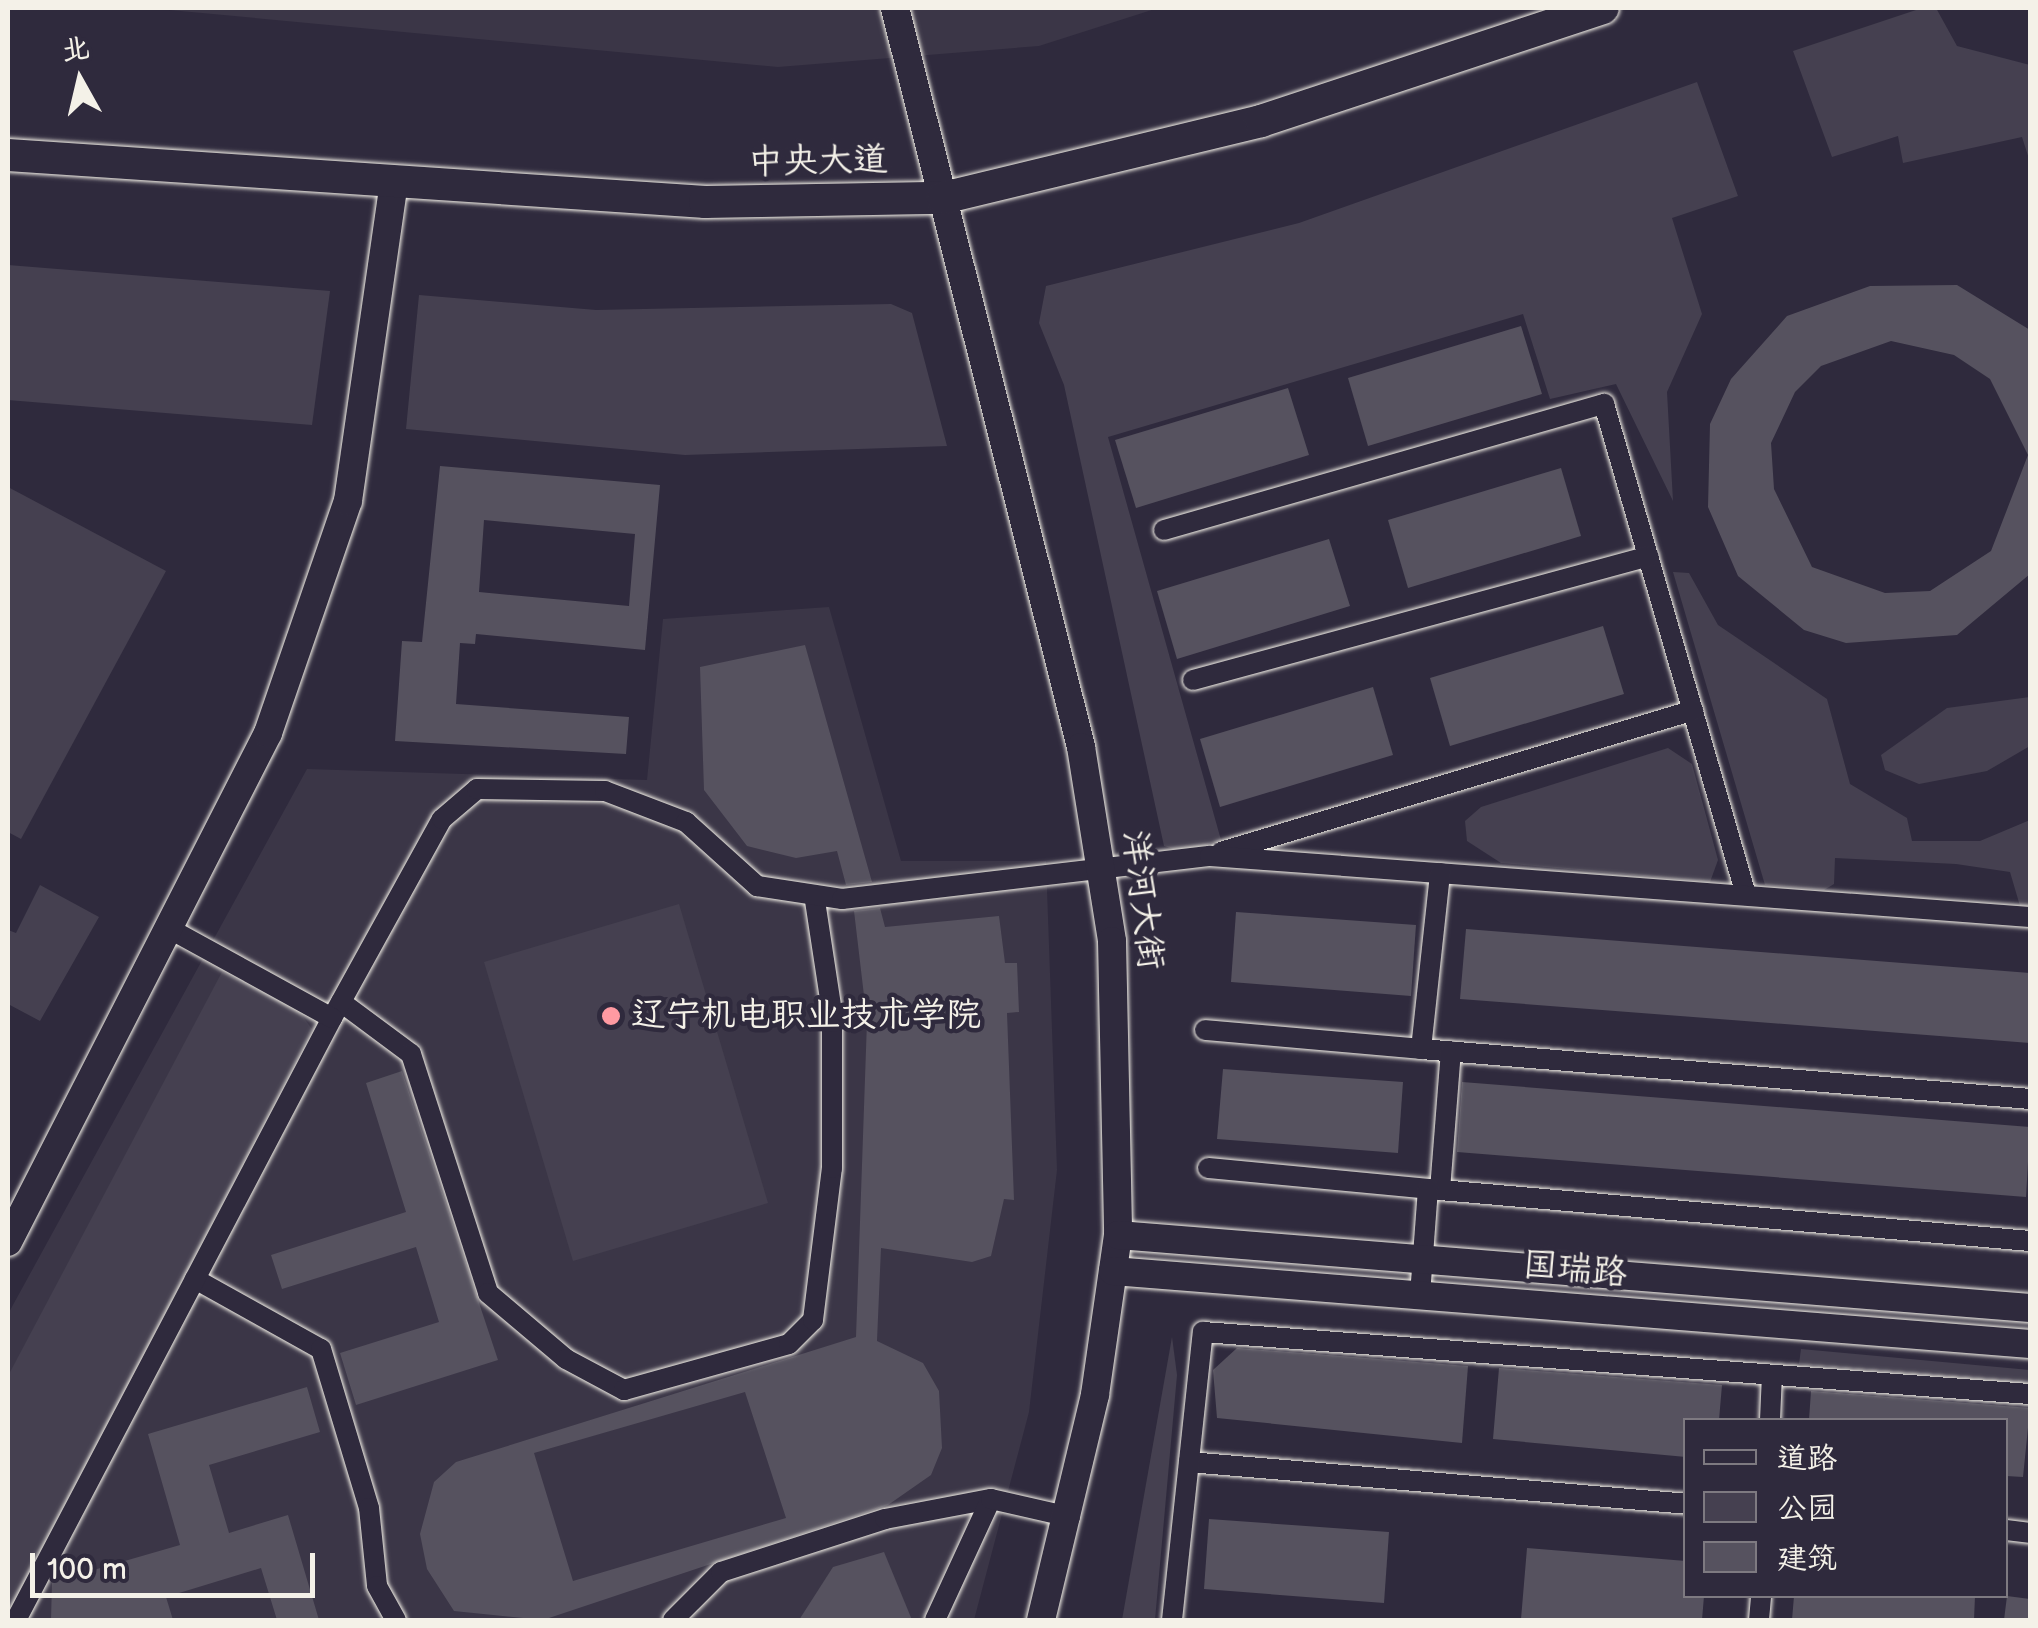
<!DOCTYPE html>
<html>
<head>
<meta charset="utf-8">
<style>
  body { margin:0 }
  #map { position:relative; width:2038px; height:1628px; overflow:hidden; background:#2f2a3d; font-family:"Balsamiq Sans","LXGW WenKai TC",sans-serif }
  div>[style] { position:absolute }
  .built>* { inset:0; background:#3b3647 }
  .green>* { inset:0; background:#454050 }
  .building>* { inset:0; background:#56525f }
  .roads { filter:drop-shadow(0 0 2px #f4f1e8) drop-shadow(0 0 2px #f4f1e8) }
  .street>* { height:20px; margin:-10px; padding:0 10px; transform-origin:10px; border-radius:10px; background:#2f2a3d }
  .secondary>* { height:28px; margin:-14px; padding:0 14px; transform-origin:14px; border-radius:14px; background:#2f2a3d }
  .primary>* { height:32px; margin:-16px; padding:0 16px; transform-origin:16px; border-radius:16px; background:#2f2a3d }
  .dots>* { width:28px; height:28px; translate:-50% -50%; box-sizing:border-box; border:5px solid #2f2a3d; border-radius:50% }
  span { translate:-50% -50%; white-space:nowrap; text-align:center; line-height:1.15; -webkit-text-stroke:9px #2f2a3d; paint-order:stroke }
  .street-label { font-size:35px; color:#f4f1e8 }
  .poi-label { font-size:35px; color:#f4f1e8 }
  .left { translate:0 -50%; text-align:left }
  .frame { position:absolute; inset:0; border:10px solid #f4f1e8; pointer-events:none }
  .legend { position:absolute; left:1683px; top:1418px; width:325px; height:180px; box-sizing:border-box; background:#2f2a3d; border:2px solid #7e7a81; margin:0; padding:12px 18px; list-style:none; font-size:30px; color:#f4f1e8 }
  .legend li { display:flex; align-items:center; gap:20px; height:50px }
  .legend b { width:50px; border:2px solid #7e7a81 }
  .north { position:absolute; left:30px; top:30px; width:100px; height:100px; -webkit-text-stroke:8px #2f2a3d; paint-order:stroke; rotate:352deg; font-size:28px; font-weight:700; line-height:40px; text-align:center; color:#f4f1e8 }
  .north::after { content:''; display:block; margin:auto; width:35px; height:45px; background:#f4f1e8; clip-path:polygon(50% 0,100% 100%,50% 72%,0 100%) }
  .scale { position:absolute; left:30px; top:1553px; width:285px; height:45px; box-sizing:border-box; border:5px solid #f4f1e8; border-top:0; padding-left:12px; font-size:30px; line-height:35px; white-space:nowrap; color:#f4f1e8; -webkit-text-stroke:8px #2f2a3d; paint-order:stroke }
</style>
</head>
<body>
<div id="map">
  <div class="built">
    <i style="clip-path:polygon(148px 8px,1158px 8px,1039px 46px,778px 67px)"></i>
    <i style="clip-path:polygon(829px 607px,901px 861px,1046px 861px,1057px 1170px,1029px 1412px,974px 1620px,8px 1620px,8px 1314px,307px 769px,647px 780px,663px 619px)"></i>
  </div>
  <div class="green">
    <i style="clip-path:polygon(1922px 8px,1936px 8px,1957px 46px,2030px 65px,2030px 162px,2022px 137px,1903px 163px,1898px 136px,1832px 157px,1793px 51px)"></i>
    <i style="clip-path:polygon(1697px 82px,1738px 196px,1672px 218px,1702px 314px,1667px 392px,1673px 501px,1616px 384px,1550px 399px,1523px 314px,1108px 437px,1221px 840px,1183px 852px,1164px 846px,1064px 385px,1039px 323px,1046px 286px,1299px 223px)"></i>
    <i style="clip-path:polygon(8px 265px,330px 291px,312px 425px,8px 400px)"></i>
    <i style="clip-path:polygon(419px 295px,596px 310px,891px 304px,912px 313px,947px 446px,685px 455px,406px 429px)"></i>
    <i style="clip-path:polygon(8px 487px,166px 571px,21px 839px,8px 832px)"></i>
    <i style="clip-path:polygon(1673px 572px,1689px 573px,1718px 625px,1827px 699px,1850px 784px,1907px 818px,1912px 841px,1980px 841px,2030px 820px,2030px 908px,2020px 906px,2010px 872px,1956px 864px,1835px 858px,1834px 884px,1824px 890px,1765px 885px)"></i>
    <i style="clip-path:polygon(2030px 697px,2030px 746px,1987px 771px,1919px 784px,1885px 770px,1881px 755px,1947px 708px)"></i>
    <i style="clip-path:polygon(1668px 748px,1692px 764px,1718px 860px,1710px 882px,1501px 863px,1467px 841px,1465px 821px,1481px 807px)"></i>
    <i style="clip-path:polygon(40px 885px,99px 917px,40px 1021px,8px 1004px,8px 930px,16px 933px)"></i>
    <i style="clip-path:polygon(679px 904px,768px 1203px,573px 1261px,484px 962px)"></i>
    <i style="clip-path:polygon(222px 972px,298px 1010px,312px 1029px,8px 1618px,8px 1376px)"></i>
    <i style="clip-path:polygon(1172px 1337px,1177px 1375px,1155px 1620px,1122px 1620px)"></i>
    <i style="clip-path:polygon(1801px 1349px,2030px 1370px,2030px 1384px,1799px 1364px)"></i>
  </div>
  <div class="building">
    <i style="clip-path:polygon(evenodd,1957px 285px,2030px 330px,2030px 574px,1957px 635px,1846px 643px,1804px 630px,1738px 576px,1708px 507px,1710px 424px,1731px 379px,1787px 316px,1870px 286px,1957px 285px,1891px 341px,1954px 355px,1990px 379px,2028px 455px,1991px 551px,1930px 591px,1885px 593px,1812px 567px,1774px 489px,1771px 443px,1795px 392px,1821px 366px,1891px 341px)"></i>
    <i style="clip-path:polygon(1521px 326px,1542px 394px,1368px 446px,1348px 378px)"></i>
    <i style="clip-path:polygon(1288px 388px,1309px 455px,1136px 508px,1115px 440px)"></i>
    <i style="clip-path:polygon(evenodd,440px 466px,660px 485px,645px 650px,476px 634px,475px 644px,460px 643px,456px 704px,629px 717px,626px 754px,395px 741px,402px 641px,422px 642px,440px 466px,484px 520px,635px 534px,629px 606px,479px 592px,484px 520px)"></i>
    <i style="clip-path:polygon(1561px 468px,1581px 536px,1408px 588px,1388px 520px)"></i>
    <i style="clip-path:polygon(1329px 539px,1350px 606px,1177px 659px,1157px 591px)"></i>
    <i style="clip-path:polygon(1603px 626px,1624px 694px,1450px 746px,1430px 678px)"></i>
    <i style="clip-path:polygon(805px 645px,872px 882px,846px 885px,837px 851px,796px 858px,747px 846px,704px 790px,700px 667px)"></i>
    <i style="clip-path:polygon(1373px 687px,1393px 755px,1220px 807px,1200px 739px)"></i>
    <i style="clip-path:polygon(evenodd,880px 908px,885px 927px,999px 916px,1005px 963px,1017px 963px,1019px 1012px,1007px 1013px,1014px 1200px,1004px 1199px,991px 1256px,972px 1262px,881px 1248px,877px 1341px,923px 1363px,939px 1391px,942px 1448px,931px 1475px,888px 1505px,543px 1620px,454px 1611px,427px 1569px,420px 1534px,434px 1482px,456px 1462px,856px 1337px,867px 1021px,854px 911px,880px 908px,745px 1392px,786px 1518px,573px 1581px,534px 1453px,745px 1392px)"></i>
    <i style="clip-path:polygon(1236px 912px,1416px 925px,1411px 996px,1231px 982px)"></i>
    <i style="clip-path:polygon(1466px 929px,2030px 973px,2030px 1043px,1460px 999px)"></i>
    <i style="clip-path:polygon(1223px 1069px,1403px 1082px,1398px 1153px,1217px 1139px)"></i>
    <i style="clip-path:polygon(402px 1071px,498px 1360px,356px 1405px,340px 1353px,439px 1322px,416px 1247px,282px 1289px,271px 1255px,406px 1212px,366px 1083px)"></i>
    <i style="clip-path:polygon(1462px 1082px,2030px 1127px,2026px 1197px,1457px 1152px)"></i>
    <i style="clip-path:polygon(1237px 1348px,1468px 1366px,1462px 1443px,1217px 1418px,1213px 1370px)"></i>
    <i style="clip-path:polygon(1499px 1368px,1722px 1385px,1719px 1420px,1686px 1420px,1686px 1457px,1493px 1439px)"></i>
    <i style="clip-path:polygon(307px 1387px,320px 1432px,209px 1465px,229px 1533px,288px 1515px,319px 1620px,277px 1620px,261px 1568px,166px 1597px,173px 1620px,51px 1620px,52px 1582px,180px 1545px,148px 1434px)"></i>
    <i style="clip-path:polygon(1811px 1391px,2030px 1408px,2023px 1477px,2006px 1476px,2006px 1420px,1809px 1420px)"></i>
    <i style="clip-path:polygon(1209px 1519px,1389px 1532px,1384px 1603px,1204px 1589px)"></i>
    <i style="clip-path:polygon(1527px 1548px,1686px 1561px,1686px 1596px,1704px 1596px,1702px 1620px,1521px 1619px)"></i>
    <i style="clip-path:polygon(884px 1552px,912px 1620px,799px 1620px,833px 1567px)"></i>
    <i style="clip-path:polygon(1794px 1596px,1975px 1596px,1974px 1620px,1792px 1620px)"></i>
    <i style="clip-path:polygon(2007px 1596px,2030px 1599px,2030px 1620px,2004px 1620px)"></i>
  </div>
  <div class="roads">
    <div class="street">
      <i style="left:1164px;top:530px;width:458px;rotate:-16deg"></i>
      <i style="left:1604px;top:404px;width:511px;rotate:73.87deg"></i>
      <i style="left:1193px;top:680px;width:472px;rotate:-15.2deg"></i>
      <i style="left:1221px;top:852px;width:493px;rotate:-16.7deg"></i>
      <i style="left:341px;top:1002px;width:87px;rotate:36.6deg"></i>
      <i style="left:411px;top:1054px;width:251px;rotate:72.1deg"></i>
      <i style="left:488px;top:1293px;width:102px;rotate:40.2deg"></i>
      <i style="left:566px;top:1359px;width:66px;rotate:28.1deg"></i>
      <i style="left:624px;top:1390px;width:171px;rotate:-15.6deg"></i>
      <i style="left:789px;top:1344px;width:34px;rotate:-45deg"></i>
      <i style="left:813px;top:1320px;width:153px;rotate:-82.9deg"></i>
      <i style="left:832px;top:1168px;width:156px;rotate:-90deg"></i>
      <i style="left:832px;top:1012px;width:118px;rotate:-98.7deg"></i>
      <i style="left:332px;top:1018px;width:227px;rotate:-61.1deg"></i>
      <i style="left:442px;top:819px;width:46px;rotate:-40.6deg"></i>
      <i style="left:477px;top:789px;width:128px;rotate:0.9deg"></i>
      <i style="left:605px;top:791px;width:87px;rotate:20.9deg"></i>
      <i style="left:686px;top:822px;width:96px;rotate:42deg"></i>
      <i style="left:757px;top:886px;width:86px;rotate:8.7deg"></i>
      <i style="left:842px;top:899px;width:371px;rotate:-6.7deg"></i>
      <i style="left:1210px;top:856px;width:822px;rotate:4.25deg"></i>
      <i style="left:1205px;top:1030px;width:217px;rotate:5deg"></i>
      <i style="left:1421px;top:1049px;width:177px;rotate:-83.8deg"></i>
      <i style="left:1421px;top:1049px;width:611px;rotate:4.69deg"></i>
      <i style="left:1208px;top:1168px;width:233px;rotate:5.4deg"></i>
      <i style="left:1440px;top:1190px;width:139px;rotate:-85.5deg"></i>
      <i style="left:1440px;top:1190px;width:592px;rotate:4.94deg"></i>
      <i style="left:195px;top:1279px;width:144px;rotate:29.1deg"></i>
      <i style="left:321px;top:1349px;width:166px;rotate:73.2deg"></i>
      <i style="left:369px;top:1508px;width:78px;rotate:84.1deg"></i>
      <i style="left:377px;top:1586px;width:39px;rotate:61deg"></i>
      <i style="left:1420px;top:1295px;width:106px;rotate:-85.7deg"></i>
      <i style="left:1770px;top:1420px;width:45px;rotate:-87.5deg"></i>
      <i style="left:1189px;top:1462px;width:499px;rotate:4.8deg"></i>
      <i style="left:2006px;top:1530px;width:24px;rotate:7deg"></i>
      <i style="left:16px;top:1620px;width:680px;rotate:-62.3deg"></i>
      <i style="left:332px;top:1018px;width:187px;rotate:-151.2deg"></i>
      <i style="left:673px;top:1620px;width:68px;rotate:-45deg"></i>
      <i style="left:721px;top:1572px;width:172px;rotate:-17.9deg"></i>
      <i style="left:885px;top:1519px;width:108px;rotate:-10.7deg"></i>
      <i style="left:935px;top:1620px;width:133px;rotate:-65.2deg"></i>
      <i style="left:991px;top:1499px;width:81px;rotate:12.8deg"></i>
      <i style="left:1172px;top:1620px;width:290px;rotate:-83.9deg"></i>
      <i style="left:1203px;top:1332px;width:829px;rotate:4.29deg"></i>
      <i style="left:1759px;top:1620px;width:24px;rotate:-85deg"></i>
    </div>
    <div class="secondary">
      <i style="left:895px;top:8px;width:762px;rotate:75.87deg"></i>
      <i style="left:1081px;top:747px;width:196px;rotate:80.9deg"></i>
      <i style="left:1112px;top:941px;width:294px;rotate:88.8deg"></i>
      <i style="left:1118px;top:1235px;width:162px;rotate:98.2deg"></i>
      <i style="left:1095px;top:1395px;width:231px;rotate:103.5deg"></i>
      <i style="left:1118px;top:1235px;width:915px;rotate:4.58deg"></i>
      <i style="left:8px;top:1242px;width:572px;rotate:-62.94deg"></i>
      <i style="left:268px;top:733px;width:245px;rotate:-71deg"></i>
      <i style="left:348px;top:501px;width:321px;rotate:-81.8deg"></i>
      <i style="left:1113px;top:1271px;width:920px;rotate:4.55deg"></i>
    </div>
    <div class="primary">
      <i style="left:8px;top:155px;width:699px;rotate:3.86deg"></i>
      <i style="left:705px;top:202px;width:238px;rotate:-1deg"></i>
      <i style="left:943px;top:198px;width:327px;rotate:-13.6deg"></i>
      <i style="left:1261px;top:121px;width:360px;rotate:-18.3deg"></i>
    </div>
  </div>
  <div class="dots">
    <i style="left:611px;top:1016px;background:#ff9aa2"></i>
  </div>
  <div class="street-label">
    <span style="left:818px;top:162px;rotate:-1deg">中央大道</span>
    <span style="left:1142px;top:900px;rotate:83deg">洋河大街</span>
    <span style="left:1575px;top:1270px;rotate:5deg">国瑞路</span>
  </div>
  <div class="poi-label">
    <span class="left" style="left:631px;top:1016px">辽宁机电职业技术学院</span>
  </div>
  <div class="frame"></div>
  <ul class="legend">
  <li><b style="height:12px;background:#2f2a3d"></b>道路</li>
  <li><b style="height:28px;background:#454050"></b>公园</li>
  <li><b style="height:28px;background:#56525f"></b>建筑</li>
  </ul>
  <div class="north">北</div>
  <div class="scale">100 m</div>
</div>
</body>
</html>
